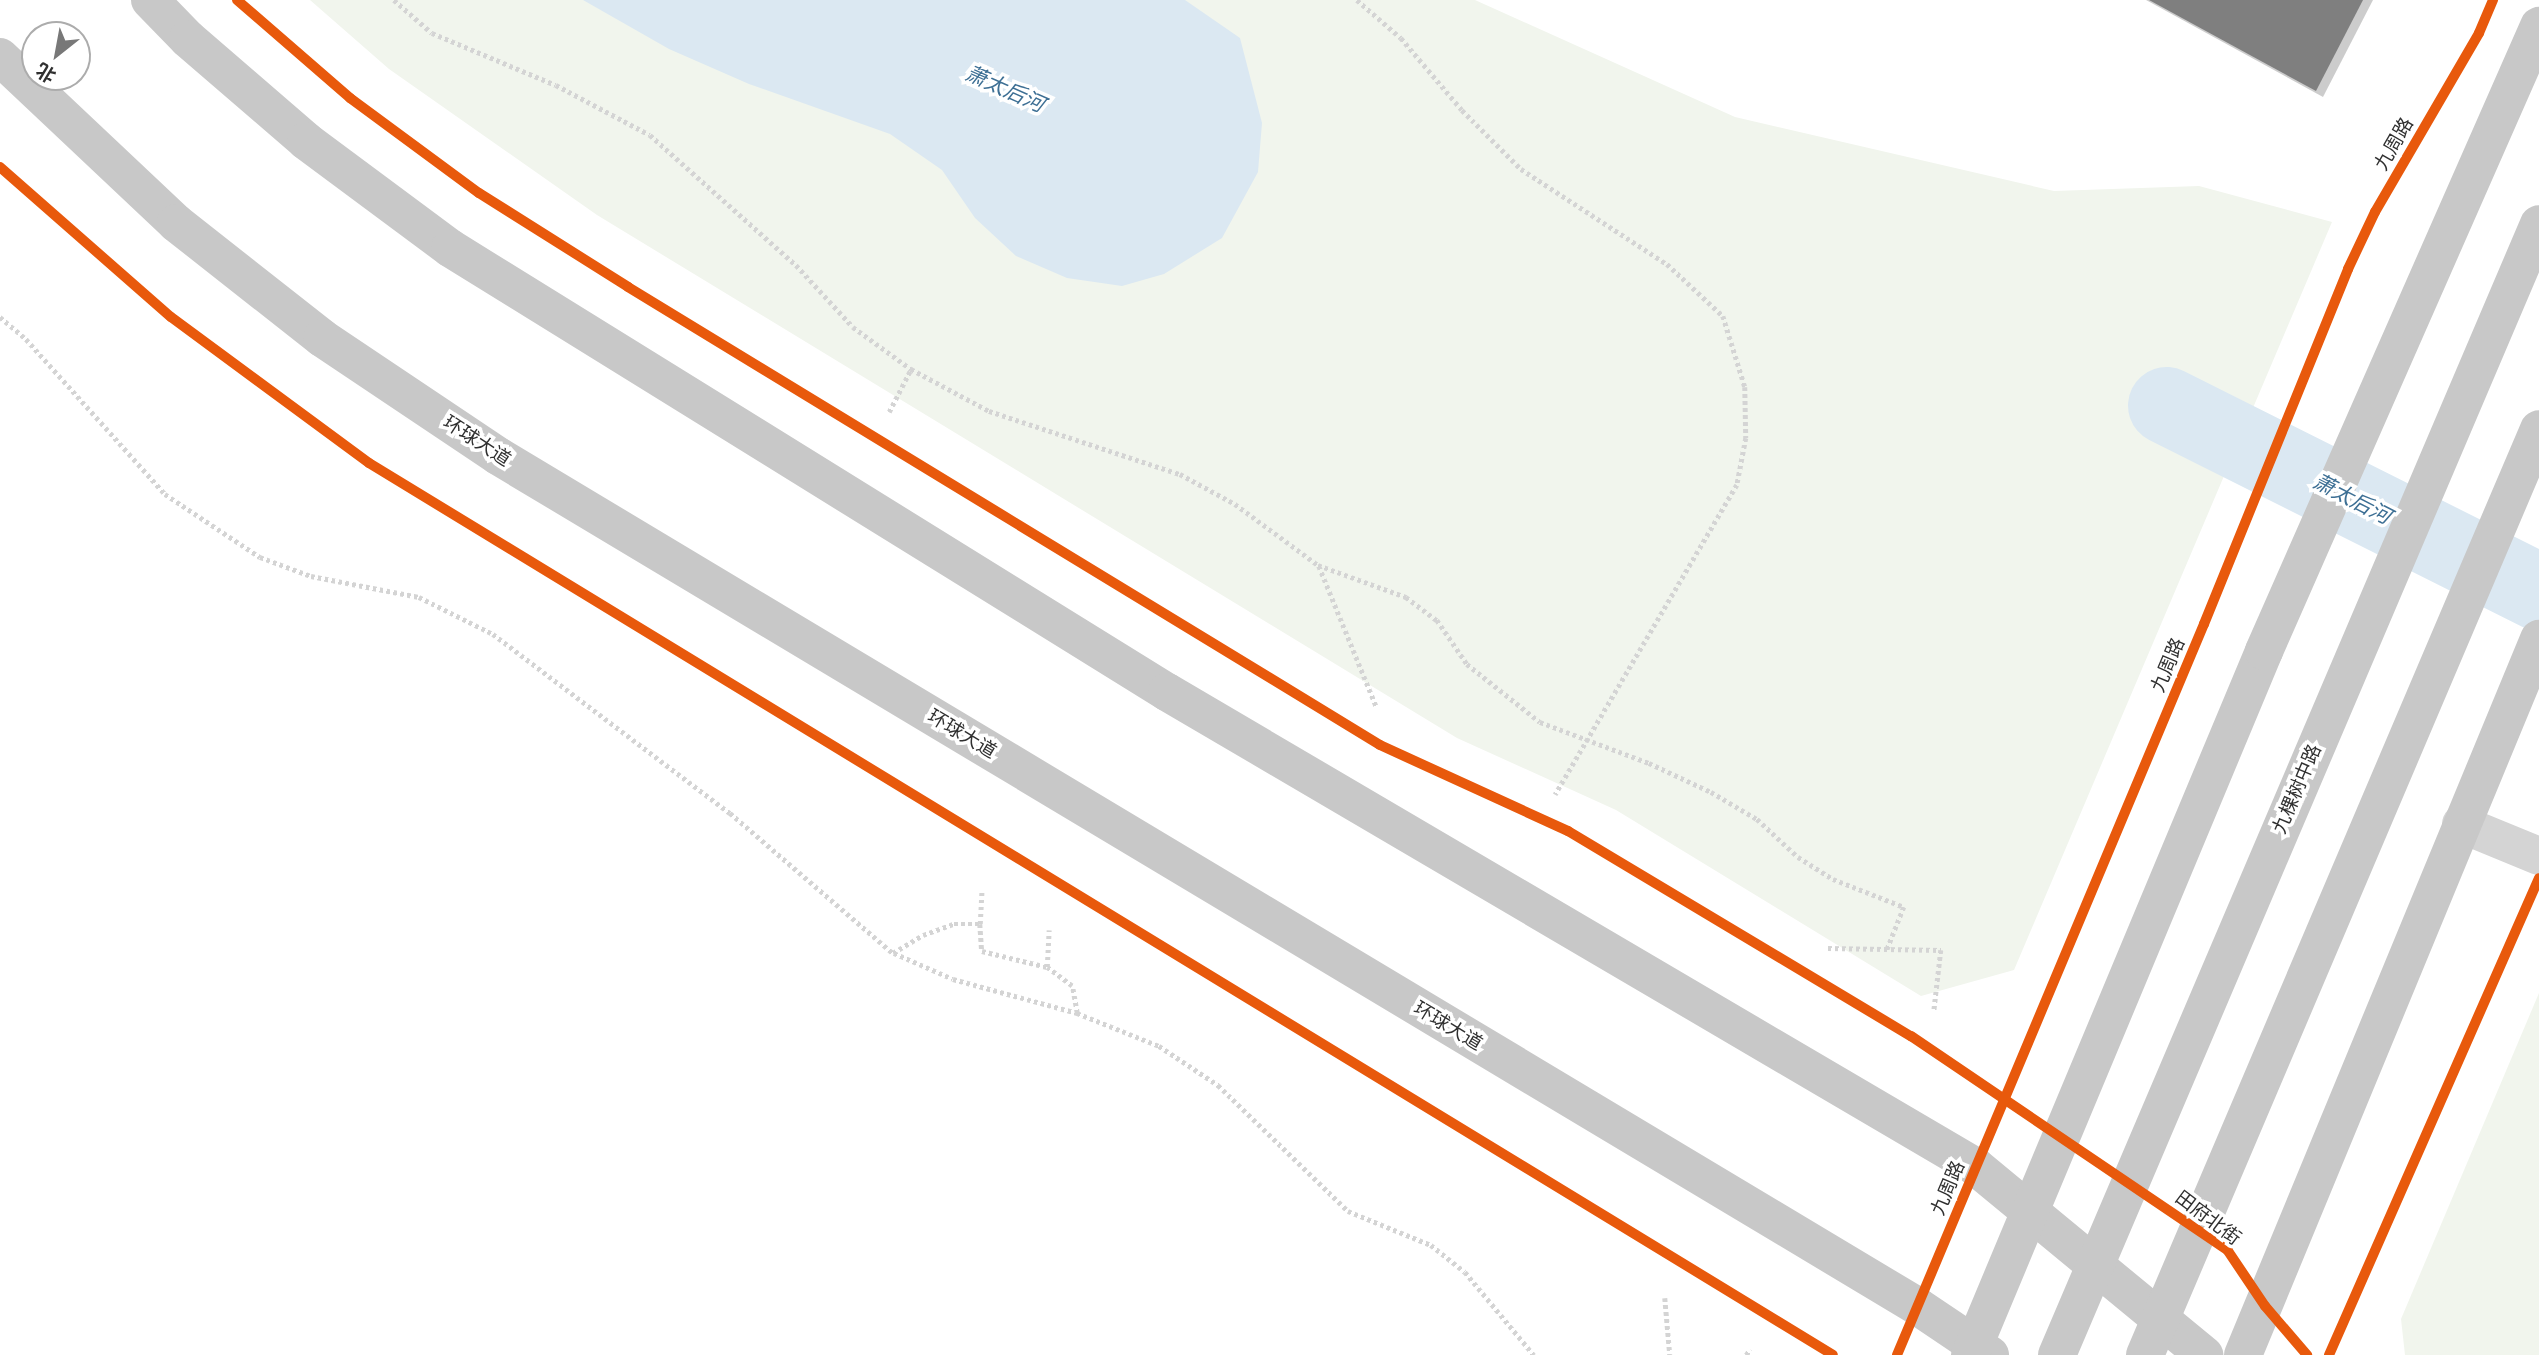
<!DOCTYPE html>
<html>
<head>
<meta charset="utf-8">
<style>
  body { margin:0 }
  #map { position:relative; width:2539px; height:1355px; overflow:hidden; background:#fff; font-family:"DM Sans","Noto Sans SC",sans-serif }
  div>[style] { position:absolute }
  .green>* { inset:0; background:#f1f5ed }
  .water>* { inset:0; background:#dbe8f2 }
  .shadow>* { inset:0; background:#0003 }
  .river>* { height:77px; margin:-38.5px; padding:0 38.5px; transform-origin:38.5px; border-radius:38.5px; background:#dbe8f2 }
  .building>* { inset:0; background:#7f7f7f }
  .path>* { height:4.5px; margin-top:-2.25px; transform-origin:0; background:repeating-linear-gradient(90deg,#d4d4d4 0 3.5px,transparent 0 7px) }
  .minor>* { height:38px; margin:-19px; padding:0 19px; transform-origin:19px; border-radius:19px; background:#d4d4d4 }
  .major>* { height:38px; margin:-19px; padding:0 19px; transform-origin:19px; border-radius:19px; background:#c8c8c8 }
  .major-bridge>* { height:38px; margin:-19px; padding:0 19px; transform-origin:19px; border-radius:19px; background:#c8c8c8 }
  .cycleway>* { height:10px; margin:-5px; padding:0 5px; transform-origin:5px; border-radius:5px; background:#e8590c }
  span { translate:-50% -50%; white-space:nowrap; text-align:center; line-height:1.15; -webkit-text-stroke:7px #fff; paint-order:stroke }
  .street-label { font-size:19px; color:#303030 }
  .water-label { font-size:21px; color:#3d6f94; font-style:italic }
  .north { position:absolute; left:21px; top:21px; width:70px; height:70px; box-sizing:border-box; background:#fff; border:2px solid #acacac; border-radius:50%; rotate:211deg; font-size:19px; font-weight:700; line-height:28px; text-align:center; color:#303030 }
  .north::after { content:''; display:block; margin:auto; width:24px; height:32px; background:#787878; clip-path:polygon(50% 0,100% 100%,50% 72%,0 100%) }
</style>
</head>
<body>
<div id="map">
  <div class="green">
    <i style="clip-path:polygon(310px 0,1475px 0,1735px 117px,2054px 191px,2199px 186px,2332px 222px,2014px 970px,1921px 996px,1616px 810px,1457px 738px,597px 215px,389px 69px)"></i>
    <i style="clip-path:polygon(2539px 993px,2539px 1355px,2405px 1355px,2401px 1319px)"></i>
  </div>
  <div class="water">
    <i style="clip-path:polygon(583px 0,1185px 0,1240px 38px,1262px 123px,1258px 172px,1222px 238px,1164px 274px,1122px 286px,1067px 278px,1016px 256px,975px 218px,942px 170px,890px 134px,749px 84px,669px 49px)"></i>
  </div>
  <div class="shadow">
    <i style="clip-path:polygon(2146px 0,2373px 0,2323px 97px)"></i>
  </div>
  <div class="river">
    <i style="left:2166px;top:405px;width:417px;rotate:26.6deg"></i>
  </div>
  <div class="building">
    <i style="clip-path:polygon(2149px 0,2363px 0,2316px 91px)"></i>
  </div>
  <div class="path">
    <i style="left:394px;top:0;width:50px;rotate:41deg"></i>
    <i style="left:432px;top:33px;width:134px;rotate:22.8deg"></i>
    <i style="left:556px;top:85px;width:106px;rotate:28deg"></i>
    <i style="left:650px;top:135px;width:195px;rotate:41.7deg"></i>
    <i style="left:796px;top:265px;width:84px;rotate:47.4deg"></i>
    <i style="left:853px;top:327px;width:72px;rotate:35.9deg"></i>
    <i style="left:1357px;top:0;width:58px;rotate:40.8deg"></i>
    <i style="left:1401px;top:38px;width:94px;rotate:49.7deg"></i>
    <i style="left:1462px;top:110px;width:83px;rotate:45deg"></i>
    <i style="left:1521px;top:169px;width:174px;rotate:33.1deg"></i>
    <i style="left:1667px;top:264px;width:76px;rotate:42.9deg"></i>
    <i style="left:1723px;top:316px;width:74px;rotate:72.8deg"></i>
    <i style="left:1745px;top:387px;width:51px;rotate:88.9deg"></i>
    <i style="left:1746px;top:438px;width:48px;rotate:100.8deg"></i>
    <i style="left:1737px;top:485px;width:359px;rotate:120.4deg"></i>
    <i style="left:0;top:317px;width:34px;rotate:40deg"></i>
    <i style="left:26px;top:339px;width:208px;rotate:48.1deg"></i>
    <i style="left:165px;top:494px;width:114px;rotate:33.6deg"></i>
    <i style="left:260px;top:557px;width:54px;rotate:20.4deg"></i>
    <i style="left:311px;top:576px;width:110px;rotate:11deg"></i>
    <i style="left:419px;top:597px;width:83px;rotate:26.6deg"></i>
    <i style="left:493px;top:634px;width:297px;rotate:37.1deg"></i>
    <i style="left:730px;top:813px;width:215px;rotate:40.7deg"></i>
    <i style="left:893px;top:953px;width:35px;rotate:-31deg"></i>
    <i style="left:923px;top:935px;width:33px;rotate:-20deg"></i>
    <i style="left:954px;top:924px;width:26px"></i>
    <i style="left:980px;top:924px;width:35px;rotate:-87deg"></i>
    <i style="left:889px;top:412px;width:48px;rotate:-62.9deg"></i>
    <i style="left:911px;top:369px;width:89px;rotate:28.3deg"></i>
    <i style="left:989px;top:411px;width:201px;rotate:18.3deg"></i>
    <i style="left:1180px;top:474px;width:63px;rotate:28.6deg"></i>
    <i style="left:1235px;top:504px;width:103px;rotate:36.3deg"></i>
    <i style="left:1318px;top:565px;width:94px;rotate:20deg"></i>
    <i style="left:1406px;top:597px;width:39px;rotate:37deg"></i>
    <i style="left:1437px;top:620px;width:53px;rotate:55.7deg"></i>
    <i style="left:1467px;top:664px;width:93px;rotate:38.5deg"></i>
    <i style="left:1540px;top:722px;width:116px;rotate:20.6deg"></i>
    <i style="left:1649px;top:763px;width:68px;rotate:25.1deg"></i>
    <i style="left:1711px;top:792px;width:53px;rotate:30.4deg"></i>
    <i style="left:1757px;top:819px;width:56px;rotate:42.8deg"></i>
    <i style="left:1798px;top:857px;width:41px;rotate:32.2deg"></i>
    <i style="left:1833px;top:879px;width:76px;rotate:21.5deg"></i>
    <i style="left:1904px;top:907px;width:46px;rotate:111.6deg"></i>
    <i style="left:1319px;top:566px;width:151px;rotate:67.8deg"></i>
    <i style="left:980px;top:924px;width:27px;rotate:86deg"></i>
    <i style="left:982px;top:951px;width:67px;rotate:13.8deg"></i>
    <i style="left:1047px;top:967px;width:37px;rotate:-87deg"></i>
    <i style="left:1828px;top:948px;width:113px;rotate:1deg"></i>
    <i style="left:1941px;top:950px;width:61px;rotate:96.5deg"></i>
    <i style="left:894px;top:953px;width:64px;rotate:23.8deg"></i>
    <i style="left:953px;top:979px;width:129px;rotate:15.3deg"></i>
    <i style="left:1077px;top:1013px;width:27px;rotate:-100deg"></i>
    <i style="left:1072px;top:986px;width:31px;rotate:-143deg"></i>
    <i style="left:1077px;top:1013px;width:88px;rotate:21.9deg"></i>
    <i style="left:1159px;top:1046px;width:71px;rotate:33.5deg"></i>
    <i style="left:1218px;top:1085px;width:181px;rotate:44.1deg"></i>
    <i style="left:1348px;top:1211px;width:90px;rotate:22.3deg"></i>
    <i style="left:1431px;top:1245px;width:43px;rotate:38.5deg"></i>
    <i style="left:1465px;top:1272px;width:108px;rotate:50.3deg"></i>
    <i style="left:1665px;top:1298px;width:57px;rotate:85deg"></i>
    <i style="left:1746px;top:1355px;width:7px;rotate:-56deg"></i>
  </div>
  <div class="minor">
    <i style="left:2461px;top:824px;width:84px;rotate:22.3deg"></i>
  </div>
  <div class="major">
    <i style="left:150px;top:0;width:54px;rotate:45.7deg"></i>
    <i style="left:188px;top:39px;width:156px;rotate:40.8deg"></i>
    <i style="left:306px;top:141px;width:179px;rotate:36.6deg"></i>
    <i style="left:450px;top:248px;width:843px;rotate:31.77deg"></i>
    <i style="left:1167px;top:692px;width:938px;rotate:30.42deg"></i>
    <i style="left:1976px;top:1167px;width:296px;rotate:39.5deg"></i>
    <i style="left:0;top:57px;width:242px;rotate:43.3deg"></i>
    <i style="left:176px;top:223px;width:186px;rotate:38.2deg"></i>
    <i style="left:322px;top:338px;width:212px;rotate:33.8deg"></i>
    <i style="left:498px;top:456px;width:1654px;rotate:30.92deg"></i>
    <i style="left:1917px;top:1306px;width:88px;rotate:33.9deg"></i>
    <i style="left:1970px;top:1355px;width:763px;rotate:-67.33deg"></i>
    <i style="left:2264px;top:651px;width:683px;rotate:-66.25deg"></i>
    <i style="left:2243px;top:1355px;width:775px;rotate:-67.54deg"></i>
  </div>
  <div class="major-bridge">
    <i style="left:2057px;top:1355px;width:1229px;rotate:-66.92deg"></i>
    <i style="left:2145px;top:1355px;width:1006px;rotate:-66.95deg"></i>
  </div>
  <div class="cycleway">
    <i style="left:237px;top:0;width:150px;rotate:40.9deg"></i>
    <i style="left:350px;top:98px;width:160px;rotate:36.4deg"></i>
    <i style="left:479px;top:193px;width:176px;rotate:32.2deg"></i>
    <i style="left:628px;top:287px;width:880px;rotate:31.34deg"></i>
    <i style="left:1380px;top:745px;width:207px;rotate:24.6deg"></i>
    <i style="left:1568px;top:831px;width:400px;rotate:30.9deg"></i>
    <i style="left:1911px;top:1036px;width:383px;rotate:34.1deg"></i>
    <i style="left:2228px;top:1251px;width:66px;rotate:56.1deg"></i>
    <i style="left:2265px;top:1306px;width:65px;rotate:49.4deg"></i>
    <i style="left:0;top:167px;width:227px;rotate:41.3deg"></i>
    <i style="left:171px;top:317px;width:246px;rotate:36.4deg"></i>
    <i style="left:369px;top:463px;width:1714px;rotate:31.35deg"></i>
    <i style="left:1897px;top:1355px;width:793px;rotate:-67.22deg"></i>
    <i style="left:2204px;top:624px;width:383px;rotate:-67.9deg"></i>
    <i style="left:2348px;top:269px;width:63px;rotate:-64.7deg"></i>
    <i style="left:2375px;top:212px;width:207px;rotate:-59.8deg"></i>
    <i style="left:2479px;top:33px;width:36px;rotate:-67deg"></i>
    <i style="left:2329px;top:1355px;width:521px;rotate:-66.24deg"></i>
  </div>
  <div class="street-label">
    <span style="left:2394px;top:144px;rotate:-60deg">九周路</span>
    <span style="left:477px;top:441px;rotate:33deg">环球大道</span>
    <span style="left:2168px;top:665px;rotate:-67deg">九周路</span>
    <span style="left:962px;top:734px;rotate:31deg">环球大道</span>
    <span style="left:2297px;top:789px;rotate:-67deg">九棵树中路</span>
    <span style="left:1448px;top:1026px;rotate:31deg">环球大道</span>
    <span style="left:1948px;top:1188px;rotate:-67deg">九周路</span>
    <span style="left:2208px;top:1218px;rotate:37deg">田府北街</span>
  </div>
  <div class="water-label">
    <span style="left:1005px;top:89px;rotate:24deg">萧太后河</span>
    <span style="left:2352px;top:499px;rotate:27deg">萧太后河</span>
  </div>
  <div class="north">北</div>
</div>
</body>
</html>
